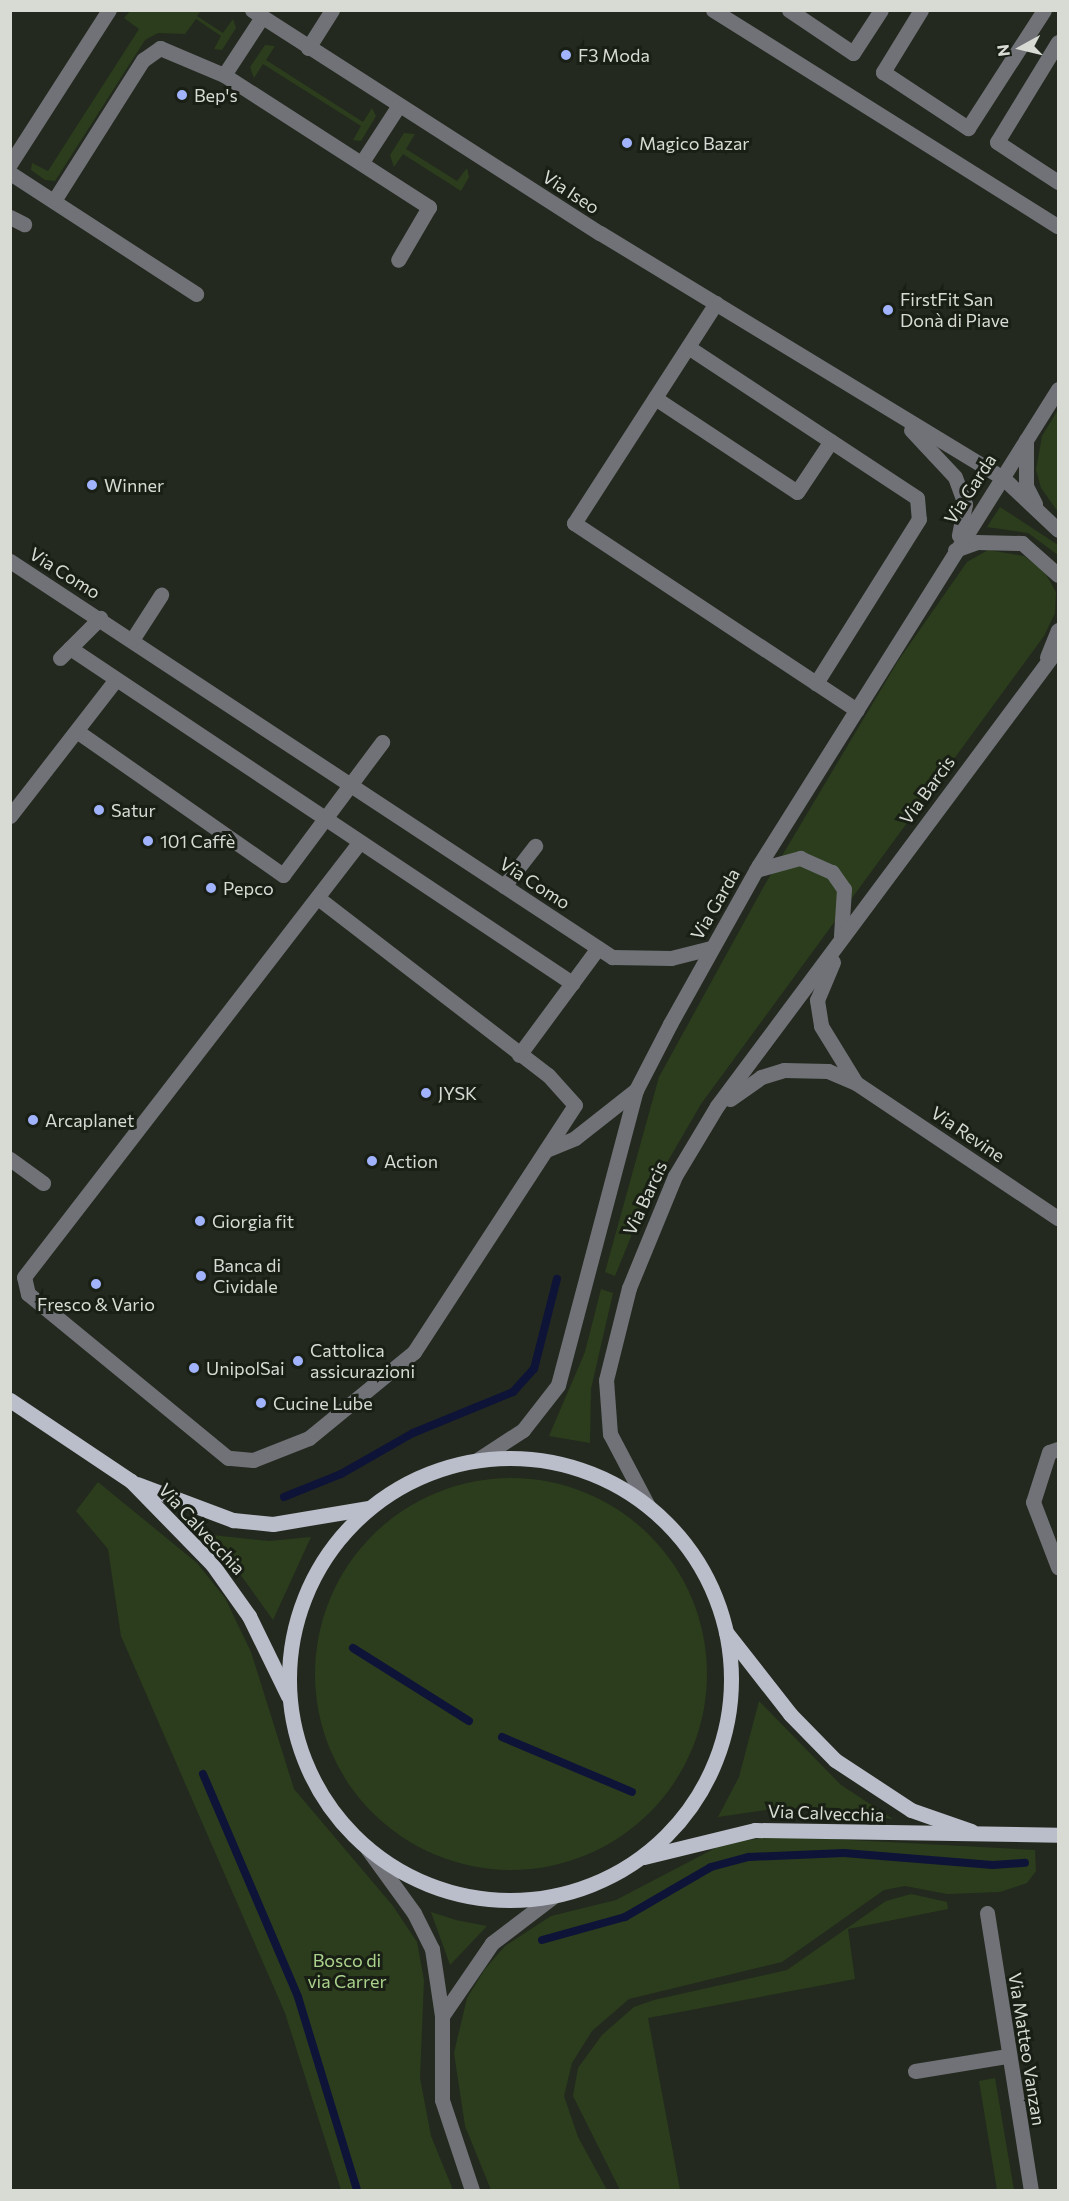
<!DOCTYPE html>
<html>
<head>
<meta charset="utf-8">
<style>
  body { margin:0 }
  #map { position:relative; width:1069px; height:2201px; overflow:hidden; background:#23291e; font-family:Commissioner,sans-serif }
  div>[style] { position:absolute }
  .green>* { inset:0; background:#2b3d1c }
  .round { border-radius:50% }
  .stream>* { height:8px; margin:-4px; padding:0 4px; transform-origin:4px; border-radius:4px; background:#0e1338 }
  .minor>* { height:15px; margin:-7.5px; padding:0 7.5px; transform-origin:7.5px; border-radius:7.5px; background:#707278 }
  .major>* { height:15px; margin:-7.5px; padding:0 7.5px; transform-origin:7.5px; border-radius:7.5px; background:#babdca }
  .major>.ring { margin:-7.5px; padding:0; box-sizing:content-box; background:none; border:15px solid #babdca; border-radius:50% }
  .dots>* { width:16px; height:16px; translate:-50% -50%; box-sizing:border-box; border:3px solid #191f15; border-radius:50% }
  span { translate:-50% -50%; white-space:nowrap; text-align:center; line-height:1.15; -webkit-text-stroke:6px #191f15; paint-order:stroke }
  .poi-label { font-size:18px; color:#d7dbd4 }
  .left { translate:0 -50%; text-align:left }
  .street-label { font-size:18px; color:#d7dbd4 }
  .park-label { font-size:18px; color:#abd28c }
  .frame { position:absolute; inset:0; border:12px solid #d7dbd4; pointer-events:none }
  .north { position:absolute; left:991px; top:18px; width:60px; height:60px; -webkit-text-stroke:4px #191f15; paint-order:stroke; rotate:262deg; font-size:16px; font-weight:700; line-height:24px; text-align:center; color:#d7dbd4 }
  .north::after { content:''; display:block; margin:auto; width:21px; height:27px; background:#d7dbd4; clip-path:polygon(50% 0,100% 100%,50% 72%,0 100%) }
</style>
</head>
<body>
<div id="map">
  <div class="green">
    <i style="clip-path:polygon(131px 10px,201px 11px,197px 16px,223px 33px,233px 19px,236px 28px,222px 50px,214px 49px,221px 36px,196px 19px,185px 34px,158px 33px,145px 40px,55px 181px,45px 180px,31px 170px,32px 163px,48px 171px,139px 29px,124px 18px)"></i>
    <i style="clip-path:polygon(265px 45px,275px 46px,266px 60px,363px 122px,372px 108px,376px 116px,361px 141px,353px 140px,361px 126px,263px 64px,254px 78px,250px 67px)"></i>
    <i style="clip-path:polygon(404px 133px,415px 134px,406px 149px,457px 181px,467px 168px,469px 177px,461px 191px,403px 154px,394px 167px,390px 155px)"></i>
    <i style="clip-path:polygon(1058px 410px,1058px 512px,1041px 488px,1036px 470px,1042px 436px)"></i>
    <i style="clip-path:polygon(1000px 507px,1058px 545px,1058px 555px,1028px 533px,987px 527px)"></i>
    <i style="clip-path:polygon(988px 550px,1024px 556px,1044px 571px,1056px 592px,1055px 613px,1044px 636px,701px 1104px,647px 1197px,615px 1276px,605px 1272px,659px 1077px,764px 886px,898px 661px,967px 562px)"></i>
    <i style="clip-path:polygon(601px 1289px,613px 1293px,591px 1389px,590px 1443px,549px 1436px,585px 1352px)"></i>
    <i class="round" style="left:315px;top:1478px;width:392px;height:392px"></i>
    <i style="clip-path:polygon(98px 1482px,197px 1563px,225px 1598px,251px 1652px,294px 1789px,393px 1906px,417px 1942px,424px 1980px,420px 2078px,431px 2136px,453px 2190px,341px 2190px,285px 2013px,121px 1636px,108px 1549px,76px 1511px)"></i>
    <i style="clip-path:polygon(212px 1535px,269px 1541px,311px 1537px,273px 1620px)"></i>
    <i style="clip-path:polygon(759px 1701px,841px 1785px,893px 1819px,785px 1807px,718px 1817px,739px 1777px)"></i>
    <i style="clip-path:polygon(775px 1836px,1035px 1850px,1036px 1871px,1027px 1883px,1000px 1892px,947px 1894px,905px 1886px,884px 1890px,782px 1962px,629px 1999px,592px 2031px,572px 2063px,564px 2096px,578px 2137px,607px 2190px,491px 2190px,465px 2126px,454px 2053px,467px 1998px,485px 1969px,505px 1946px,551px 1916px,616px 1900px,723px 1844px)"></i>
    <i style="clip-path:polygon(911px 1894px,947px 1902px,948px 1909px,848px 1929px,855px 1979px,648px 2018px,680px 2190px,620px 2190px,573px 2096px,578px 2068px,602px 2035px,634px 2007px,654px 2000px,787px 1970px,886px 1901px)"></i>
    <i style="clip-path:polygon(431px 1912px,456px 1920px,487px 1926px,450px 1965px)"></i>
    <i style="clip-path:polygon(995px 2078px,1014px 2190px,997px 2190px,979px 2081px)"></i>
  </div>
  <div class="stream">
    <i style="left:284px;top:1497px;width:61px;rotate:-22deg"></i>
    <i style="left:341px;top:1474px;width:83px;rotate:-29.7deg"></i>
    <i style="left:413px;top:1433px;width:108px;rotate:-22.3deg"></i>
    <i style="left:513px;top:1392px;width:31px;rotate:-48deg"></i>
    <i style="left:534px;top:1369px;width:93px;rotate:-75.7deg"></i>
    <i style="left:353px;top:1648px;width:137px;rotate:32.2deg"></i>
    <i style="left:502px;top:1737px;width:141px;rotate:22.9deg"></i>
    <i style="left:203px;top:1774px;width:242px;rotate:66.9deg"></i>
    <i style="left:298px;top:1997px;width:202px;rotate:73deg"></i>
    <i style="left:542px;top:1940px;width:86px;rotate:-15.5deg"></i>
    <i style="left:625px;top:1917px;width:99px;rotate:-30.2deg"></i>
    <i style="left:711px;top:1867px;width:39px;rotate:-15deg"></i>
    <i style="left:749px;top:1857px;width:95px;rotate:-2.4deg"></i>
    <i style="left:844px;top:1853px;width:149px;rotate:4.6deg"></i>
    <i style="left:993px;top:1865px;width:32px;rotate:-4deg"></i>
  </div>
  <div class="minor">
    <i style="left:252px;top:10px;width:413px;rotate:32.7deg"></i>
    <i style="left:600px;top:233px;width:470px;rotate:31.3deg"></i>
    <i style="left:1002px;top:477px;width:77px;rotate:43.4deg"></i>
    <i style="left:713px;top:10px;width:407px;rotate:32.1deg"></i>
    <i style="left:789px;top:10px;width:77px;rotate:33.9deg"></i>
    <i style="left:853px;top:53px;width:51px;rotate:-56.9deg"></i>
    <i style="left:921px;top:10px;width:73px;rotate:121.5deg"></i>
    <i style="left:883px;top:72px;width:102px;rotate:33.4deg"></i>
    <i style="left:968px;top:128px;width:140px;rotate:-57.2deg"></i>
    <i style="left:1058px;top:42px;width:117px;rotate:121.4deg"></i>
    <i style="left:997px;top:142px;width:73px;rotate:33.3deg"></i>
    <i style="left:308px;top:48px;width:45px;rotate:-57.7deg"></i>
    <i style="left:224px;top:75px;width:69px;rotate:-56.8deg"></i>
    <i style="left:362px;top:162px;width:68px;rotate:-57deg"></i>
    <i style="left:10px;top:164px;width:183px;rotate:-57.3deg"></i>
    <i style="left:10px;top:173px;width:222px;rotate:33deg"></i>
    <i style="left:55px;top:199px;width:165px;rotate:-57.7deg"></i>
    <i style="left:143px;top:60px;width:21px;rotate:-35deg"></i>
    <i style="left:160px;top:48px;width:69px;rotate:22.9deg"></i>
    <i style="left:224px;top:75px;width:244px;rotate:32.8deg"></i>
    <i style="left:429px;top:207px;width:61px;rotate:120.3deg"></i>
    <i style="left:10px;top:217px;width:16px;rotate:27deg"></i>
    <i style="left:716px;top:303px;width:262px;rotate:122.8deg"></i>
    <i style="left:574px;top:523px;width:339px;rotate:33.5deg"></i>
    <i style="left:688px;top:347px;width:274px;rotate:33.4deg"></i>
    <i style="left:917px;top:498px;width:21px;rotate:85deg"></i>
    <i style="left:919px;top:519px;width:194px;rotate:122.1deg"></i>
    <i style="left:655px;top:398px;width:170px;rotate:33.5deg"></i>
    <i style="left:797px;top:492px;width:61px;rotate:-56.3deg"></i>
    <i style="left:911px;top:430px;width:64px;rotate:46.9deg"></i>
    <i style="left:955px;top:477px;width:29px;rotate:70deg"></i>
    <i style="left:965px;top:504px;width:32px;rotate:101deg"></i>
    <i style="left:1026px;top:440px;width:46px;rotate:90deg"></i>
    <i style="left:1026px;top:486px;width:20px;rotate:63deg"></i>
    <i style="left:955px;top:550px;width:23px;rotate:-20deg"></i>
    <i style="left:977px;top:542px;width:45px;rotate:1.3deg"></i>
    <i style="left:1022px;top:543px;width:48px;rotate:41.6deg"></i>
    <i style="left:10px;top:561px;width:721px;rotate:33.34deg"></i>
    <i style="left:612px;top:957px;width:59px;rotate:1deg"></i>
    <i style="left:671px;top:958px;width:41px;rotate:-14deg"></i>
    <i style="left:132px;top:640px;width:54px;rotate:-57.2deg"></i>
    <i style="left:70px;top:648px;width:604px;rotate:33.72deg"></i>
    <i style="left:1047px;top:657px;width:29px;rotate:-68deg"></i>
    <i style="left:60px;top:658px;width:57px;rotate:-45deg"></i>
    <i style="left:78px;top:732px;width:250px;rotate:34.9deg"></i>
    <i style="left:283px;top:875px;width:166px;rotate:-53.3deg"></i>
    <i style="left:10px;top:816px;width:170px;rotate:-52.2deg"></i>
    <i style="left:756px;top:870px;width:46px;rotate:-15.3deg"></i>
    <i style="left:800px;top:858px;width:35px;rotate:24deg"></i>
    <i style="left:832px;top:872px;width:21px;rotate:55deg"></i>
    <i style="left:844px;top:889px;width:47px;rotate:93.7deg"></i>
    <i style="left:504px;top:886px;width:51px;rotate:-52.2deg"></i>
    <i style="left:318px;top:898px;width:290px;rotate:37.6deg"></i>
    <i style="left:548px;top:1075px;width:40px;rotate:48deg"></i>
    <i style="left:575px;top:1105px;width:295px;rotate:123.1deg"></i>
    <i style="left:414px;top:1352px;width:136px;rotate:140.7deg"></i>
    <i style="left:309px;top:1438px;width:60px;rotate:158.6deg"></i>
    <i style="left:253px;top:1460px;width:25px;rotate:-175deg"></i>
    <i style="left:228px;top:1458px;width:259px;rotate:-140.6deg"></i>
    <i style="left:28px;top:1294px;width:17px;rotate:-103deg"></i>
    <i style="left:24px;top:1277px;width:548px;rotate:-52.34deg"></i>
    <i style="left:833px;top:962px;width:41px;rotate:112.8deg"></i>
    <i style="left:817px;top:1000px;width:26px;rotate:81deg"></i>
    <i style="left:821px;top:1026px;width:67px;rotate:58.4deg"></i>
    <i style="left:519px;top:1055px;width:133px;rotate:-53.6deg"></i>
    <i style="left:730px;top:1099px;width:38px;rotate:-35deg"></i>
    <i style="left:761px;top:1077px;width:24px;rotate:-17deg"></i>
    <i style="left:784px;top:1070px;width:44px;rotate:1.3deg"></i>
    <i style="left:828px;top:1071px;width:30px;rotate:23deg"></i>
    <i style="left:856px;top:1083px;width:243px;rotate:33.8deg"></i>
    <i style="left:546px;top:1150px;width:31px;rotate:-22deg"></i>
    <i style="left:575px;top:1138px;width:78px;rotate:-38.2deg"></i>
    <i style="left:10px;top:1159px;width:41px;rotate:36deg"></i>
    <i style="left:1058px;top:1449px;width:9px;rotate:162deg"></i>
    <i style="left:1049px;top:1452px;width:52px;rotate:107.7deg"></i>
    <i style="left:1033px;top:1502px;width:70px;rotate:69deg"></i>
    <i style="left:477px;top:1460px;width:55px;rotate:-33.1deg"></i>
    <i style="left:523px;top:1430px;width:57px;rotate:-52.1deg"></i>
    <i style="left:558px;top:1385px;width:305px;rotate:-75.2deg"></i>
    <i style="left:636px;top:1090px;width:74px;rotate:-62.7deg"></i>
    <i style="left:670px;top:1024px;width:182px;rotate:-60.8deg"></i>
    <i style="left:759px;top:865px;width:562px;rotate:-57.86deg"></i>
    <i style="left:648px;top:1506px;width:81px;rotate:-117.8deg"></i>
    <i style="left:610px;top:1434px;width:54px;rotate:-94.2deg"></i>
    <i style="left:606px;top:1380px;width:95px;rotate:-76deg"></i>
    <i style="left:629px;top:1288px;width:121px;rotate:-67.7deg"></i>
    <i style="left:675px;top:1176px;width:82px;rotate:-59deg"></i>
    <i style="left:717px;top:1106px;width:571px;rotate:-53.33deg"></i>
    <i style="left:367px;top:1848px;width:80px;rotate:54.1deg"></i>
    <i style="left:414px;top:1913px;width:40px;rotate:63.4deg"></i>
    <i style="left:432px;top:1949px;width:68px;rotate:81.5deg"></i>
    <i style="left:442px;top:2016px;width:84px;rotate:90deg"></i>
    <i style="left:442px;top:2100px;width:95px;rotate:71.6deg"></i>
    <i style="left:987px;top:1913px;width:280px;rotate:81deg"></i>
    <i style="left:442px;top:2016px;width:88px;rotate:-55.6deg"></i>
    <i style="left:492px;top:1943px;width:78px;rotate:-37.2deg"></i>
    <i style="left:915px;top:2071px;width:94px;rotate:-9.2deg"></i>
  </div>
  <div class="major">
    <i style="left:10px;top:1400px;width:146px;rotate:33.8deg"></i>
    <i style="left:131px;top:1481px;width:116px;rotate:45.7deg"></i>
    <i style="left:212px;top:1564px;width:64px;rotate:54.6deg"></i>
    <i style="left:249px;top:1616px;width:89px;rotate:64deg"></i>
    <i class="ring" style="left:289px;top:1458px;width:427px;height:427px"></i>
    <i style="left:137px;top:1484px;width:103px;rotate:20.6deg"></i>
    <i style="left:233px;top:1520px;width:40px;rotate:5.7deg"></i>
    <i style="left:273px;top:1524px;width:97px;rotate:-9.5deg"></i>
    <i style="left:726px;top:1632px;width:104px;rotate:52deg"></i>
    <i style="left:790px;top:1714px;width:64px;rotate:45.6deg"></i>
    <i style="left:835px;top:1760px;width:91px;rotate:33.3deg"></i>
    <i style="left:911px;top:1810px;width:64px;rotate:19.3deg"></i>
    <i style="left:644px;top:1857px;width:114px;rotate:-13.7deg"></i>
    <i style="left:755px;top:1830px;width:303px;rotate:0.9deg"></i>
  </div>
  <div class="dots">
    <i style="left:566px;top:55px;background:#a1b3fd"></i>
    <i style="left:182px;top:95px;background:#a1b3fd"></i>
    <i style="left:627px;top:143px;background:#a1b3fd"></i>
    <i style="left:888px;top:310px;background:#a1b3fd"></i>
    <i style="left:92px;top:485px;background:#a1b3fd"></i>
    <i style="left:99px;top:810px;background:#a1b3fd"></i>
    <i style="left:148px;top:841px;background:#a1b3fd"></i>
    <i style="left:211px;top:888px;background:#a1b3fd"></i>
    <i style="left:426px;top:1093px;background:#a1b3fd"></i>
    <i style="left:33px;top:1120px;background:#a1b3fd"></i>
    <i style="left:372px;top:1161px;background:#a1b3fd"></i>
    <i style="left:200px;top:1221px;background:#a1b3fd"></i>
    <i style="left:201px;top:1276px;background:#a1b3fd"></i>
    <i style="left:96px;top:1284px;background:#a1b3fd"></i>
    <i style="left:298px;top:1361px;background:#a1b3fd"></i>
    <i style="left:194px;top:1368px;background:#a1b3fd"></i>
    <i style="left:261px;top:1403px;background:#a1b3fd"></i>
  </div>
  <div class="poi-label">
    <span class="left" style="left:578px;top:55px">F3 Moda</span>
    <span class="left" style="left:194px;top:95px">Bep's</span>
    <span class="left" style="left:639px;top:143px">Magico Bazar</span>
    <span class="left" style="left:900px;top:310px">FirstFit San<br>Donà di Piave</span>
    <span class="left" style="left:104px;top:485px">Winner</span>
    <span class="left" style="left:111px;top:810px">Satur</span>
    <span class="left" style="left:160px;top:841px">101 Caffè</span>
    <span class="left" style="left:223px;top:888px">Pepco</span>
    <span class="left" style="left:438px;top:1093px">JYSK</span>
    <span class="left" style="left:45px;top:1120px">Arcaplanet</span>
    <span class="left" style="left:384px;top:1161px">Action</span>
    <span class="left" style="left:212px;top:1221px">Giorgia fit</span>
    <span class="left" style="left:213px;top:1276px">Banca di<br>Cividale</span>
    <span style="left:96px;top:1304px">Fresco &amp; Vario</span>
    <span class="left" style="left:310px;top:1361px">Cattolica<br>assicurazioni</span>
    <span class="left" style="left:206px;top:1368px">UnipolSai</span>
    <span class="left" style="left:273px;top:1403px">Cucine Lube</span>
  </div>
  <div class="street-label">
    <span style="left:571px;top:192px;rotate:33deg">Via Iseo</span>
    <span style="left:970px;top:489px;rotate:-57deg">Via Garda</span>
    <span style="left:65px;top:573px;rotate:32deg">Via Como</span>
    <span style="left:927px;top:790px;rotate:-54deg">Via Barcis</span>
    <span style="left:535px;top:883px;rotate:33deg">Via Como</span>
    <span style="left:715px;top:904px;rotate:-60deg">Via Garda</span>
    <span style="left:968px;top:1134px;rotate:34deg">Via Revine</span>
    <span style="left:645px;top:1198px;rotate:-65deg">Via Barcis</span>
    <span style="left:202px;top:1529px;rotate:47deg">Via Calvecchia</span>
    <span style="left:826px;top:1813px;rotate:2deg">Via Calvecchia</span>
    <span style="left:1027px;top:2049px;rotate:81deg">Via Matteo Vanzan</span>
  </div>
  <div class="park-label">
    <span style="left:347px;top:1971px">Bosco di<br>via Carrer</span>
  </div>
  <div class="frame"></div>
  <div class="north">N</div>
</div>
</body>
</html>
